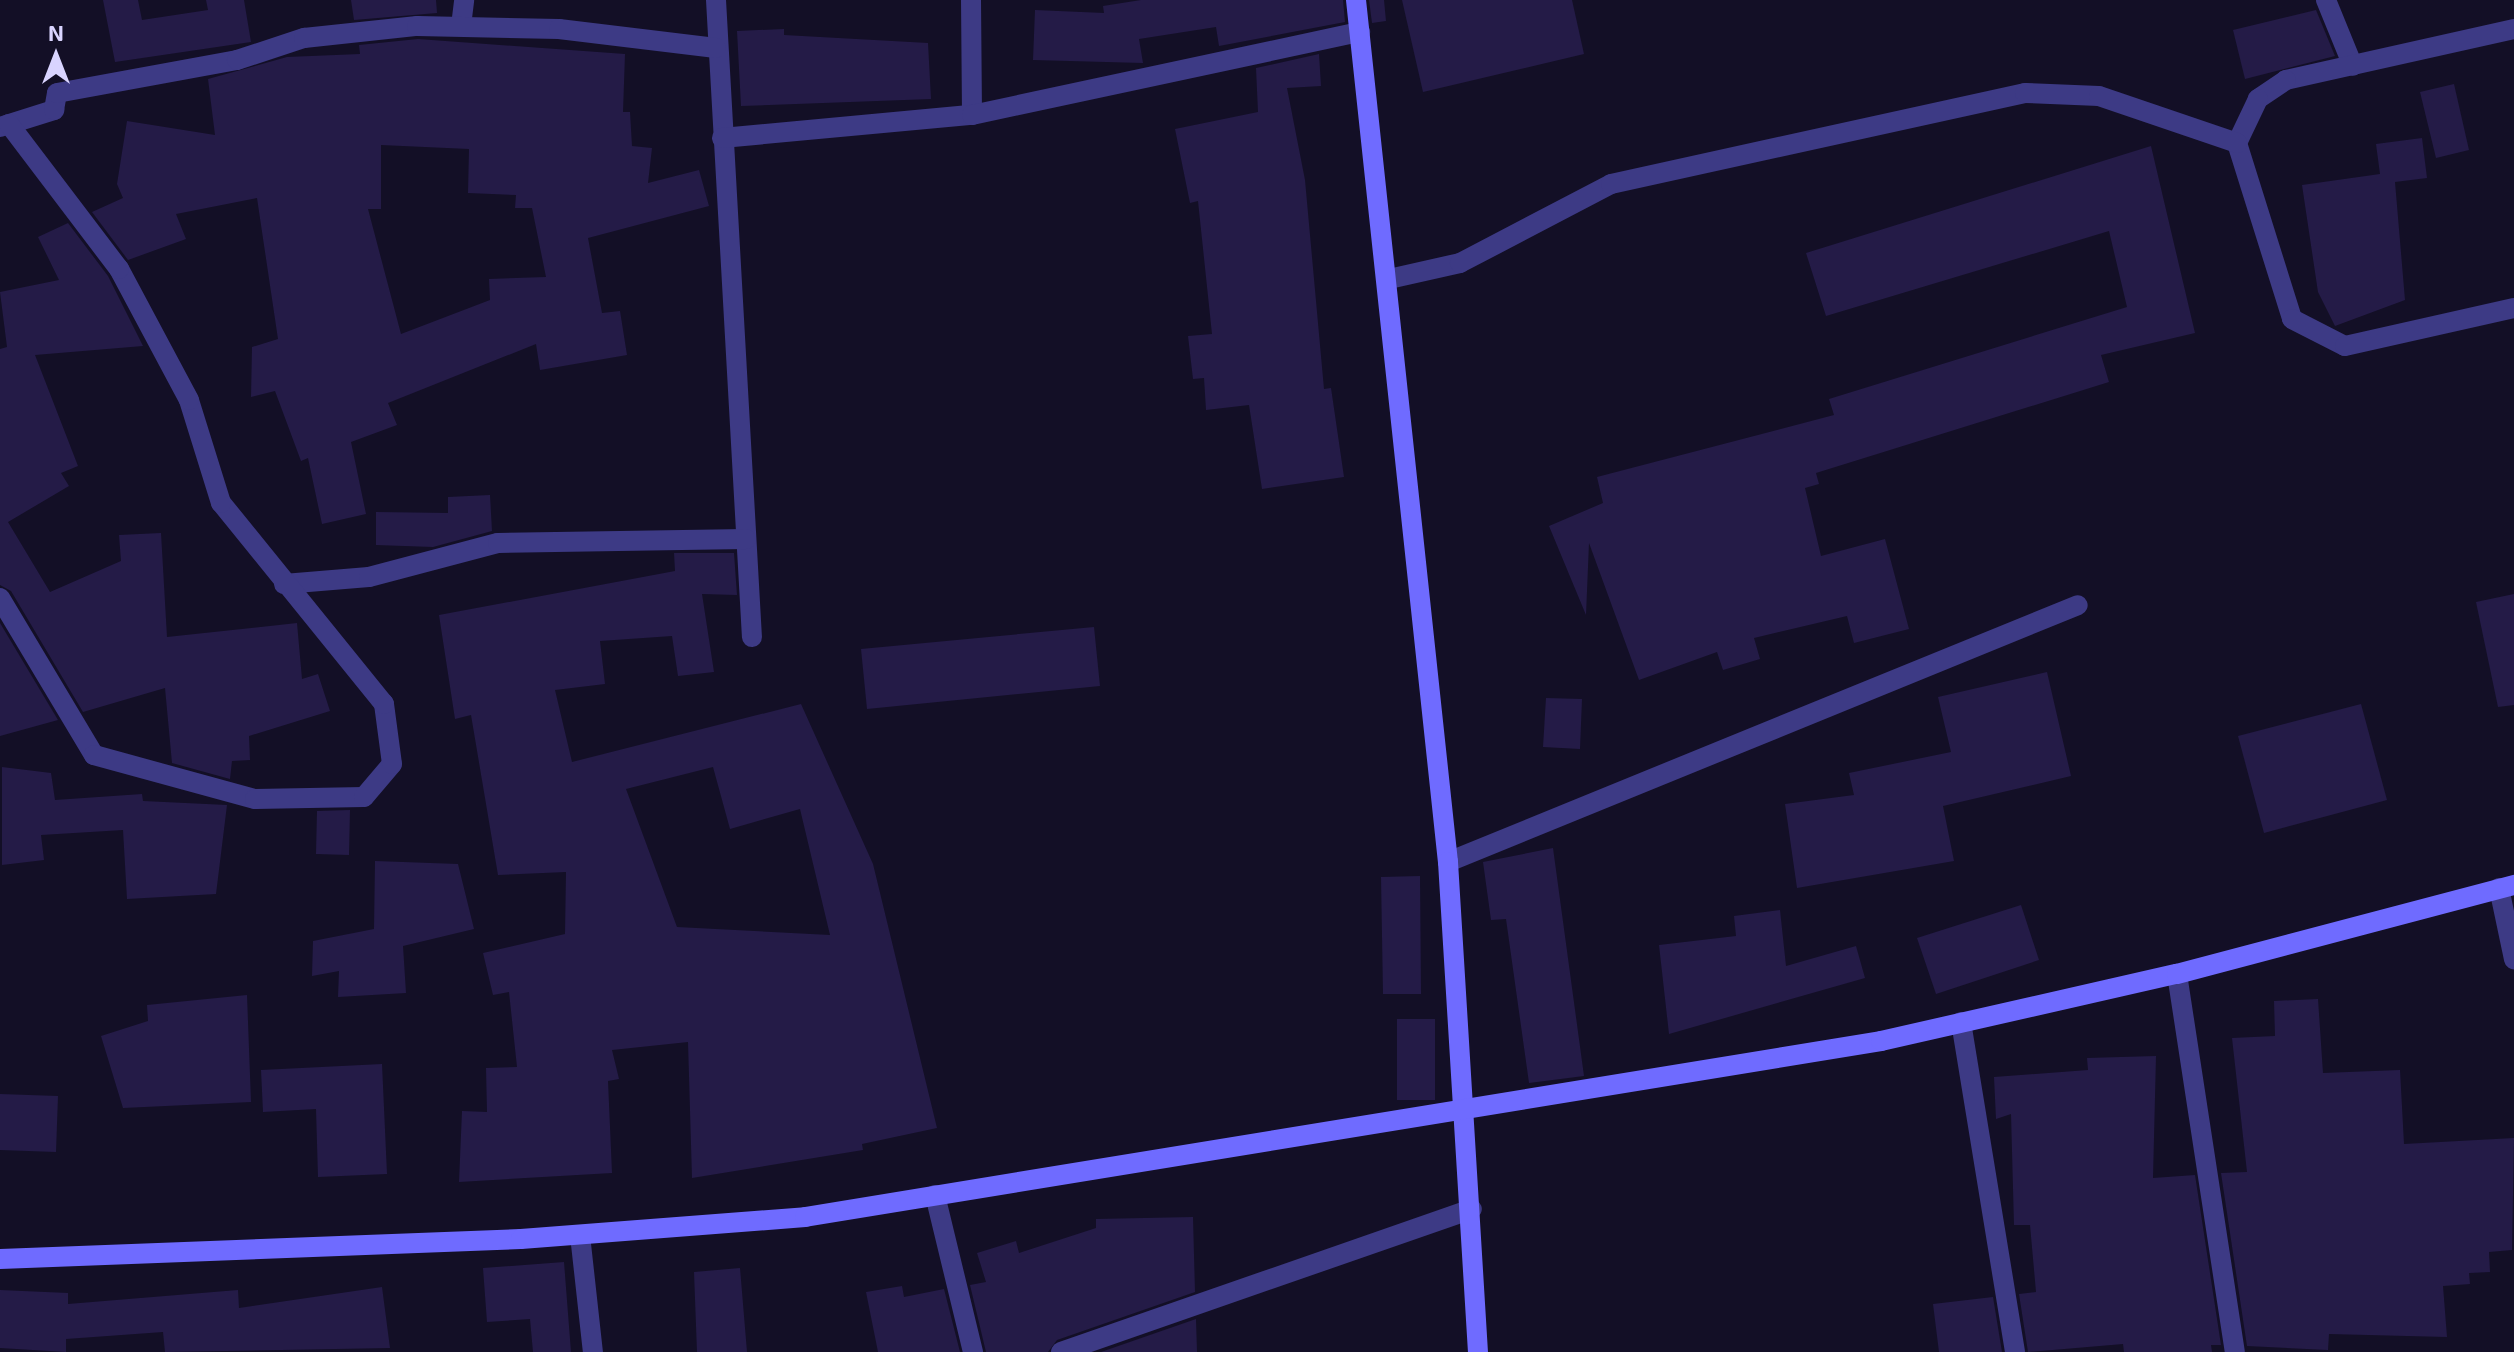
<!DOCTYPE html>
<html>
<head>
<meta charset="utf-8">
<style>
  body { margin:0 }
  #map { position:relative; width:2514px; height:1352px; overflow:hidden; background:#130f26; font-family:"Exo 2",sans-serif }
  div>[style] { position:absolute }
  .building>* { inset:0; background:#241b47 }
  .street>* { height:20px; margin:-10px; padding:0 10px; transform-origin:10px; border-radius:10px; background:#3d3a85 }
  .secondary>* { height:20px; margin:-10px; padding:0 10px; transform-origin:10px; border-radius:10px; background:#6f6bff }
  span { translate:-50% -50%; white-space:nowrap; text-align:center; line-height:1.15; -webkit-text-stroke:6px #130f26; paint-order:stroke }
  .north { position:absolute; left:16px; top:16px; width:80px; height:80px; -webkit-text-stroke:6px #130f26; paint-order:stroke; rotate:0deg; font-size:22px; font-weight:700; line-height:32px; text-align:center; color:#d9d4ff }
  .north::after { content:''; display:block; margin:auto; width:28px; height:36px; background:#d9d4ff; clip-path:polygon(50% 0,100% 100%,50% 72%,0 100%) }
</style>
</head>
<body>
<div id="map">
  <div class="building">
    <i style="clip-path:polygon(103px 0,138px 0,142px 20px,208px 10px,206px 0,244px 0,251px 42px,115px 62px)"></i>
    <i style="clip-path:polygon(351px 0,436px 0,437px 13px,354px 20px)"></i>
    <i style="clip-path:polygon(1141px 0,1343px 0,1345px 22px,1219px 46px,1216px 27px,1139px 39px,1143px 63px,1033px 60px,1035px 10px,1104px 13px,1103px 6px)"></i>
    <i style="clip-path:polygon(1369px 0,1384px 0,1386px 21px,1372px 23px)"></i>
    <i style="clip-path:polygon(1402px 0,1572px 0,1584px 54px,1423px 92px)"></i>
    <i style="clip-path:polygon(2316px 10px,2335px 56px,2245px 79px,2233px 30px)"></i>
    <i style="clip-path:polygon(784px 29px,784px 35px,928px 43px,931px 99px,741px 106px,737px 31px)"></i>
    <i style="clip-path:polygon(evenodd,418px 39px,625px 54px,623px 112px,630px 112px,632px 146px,652px 148px,648px 183px,699px 170px,709px 206px,588px 238px,602px 313px,620px 311px,627px 355px,540px 370px,536px 344px,388px 403px,397px 425px,351px 442px,366px 514px,322px 524px,308px 458px,301px 461px,275px 391px,251px 397px,252px 347px,278px 339px,257px 198px,176px 214px,186px 239px,128px 260px,92px 212px,123px 198px,117px 184px,127px 121px,215px 135px,208px 79px,287px 57px,360px 54px,359px 45px,418px 39px,381px 145px,469px 149px,468px 193px,516px 195px,515px 208px,532px 208px,546px 277px,489px 279px,490px 300px,401px 334px,368px 209px,381px 209px,381px 145px)"></i>
    <i style="clip-path:polygon(1319px 54px,1321px 86px,1287px 88px,1305px 180px,1324px 389px,1331px 388px,1344px 477px,1262px 489px,1249px 405px,1206px 410px,1204px 378px,1193px 379px,1188px 336px,1212px 334px,1198px 201px,1190px 203px,1175px 129px,1258px 112px,1256px 68px)"></i>
    <i style="clip-path:polygon(2454px 84px,2469px 150px,2436px 158px,2420px 92px)"></i>
    <i style="clip-path:polygon(2422px 138px,2427px 178px,2395px 182px,2405px 300px,2335px 326px,2318px 292px,2302px 185px,2380px 174px,2376px 144px)"></i>
    <i style="clip-path:polygon(2151px 146px,2195px 333px,2101px 355px,2109px 382px,1816px 473px,1819px 484px,1805px 488px,1821px 556px,1885px 539px,1909px 629px,1854px 643px,1847px 616px,1754px 638px,1760px 659px,1723px 670px,1717px 652px,1639px 680px,1589px 543px,1586px 615px,1549px 526px,1603px 503px,1597px 477px,1834px 415px,1829px 399px,2127px 307px,2109px 231px,1826px 316px,1806px 253px)"></i>
    <i style="clip-path:polygon(68px 223px,108px 276px,143px 346px,35px 355px,78px 466px,61px 473px,69px 486px,8px 522px,50px 592px,121px 561px,119px 535px,161px 533px,167px 637px,297px 623px,302px 679px,318px 674px,330px 711px,249px 736px,250px 760px,232px 761px,230px 779px,172px 763px,165px 688px,83px 712px,11px 591px,0 585px,0 349px,7px 347px,0 292px,59px 280px,38px 237px)"></i>
    <i style="clip-path:polygon(490px 495px,492px 531px,433px 547px,376px 545px,376px 512px,448px 513px,448px 497px)"></i>
    <i style="clip-path:polygon(evenodd,674px 553px,734px 553px,737px 595px,702px 594px,714px 672px,678px 676px,672px 636px,600px 641px,605px 684px,555px 690px,572px 762px,801px 704px,873px 864px,937px 1128px,862px 1144px,863px 1150px,692px 1178px,688px 1042px,612px 1050px,619px 1079px,608px 1081px,612px 1173px,459px 1182px,462px 1111px,487px 1112px,486px 1068px,517px 1067px,509px 992px,493px 995px,483px 953px,565px 934px,566px 872px,498px 875px,471px 715px,455px 719px,439px 615px,675px 571px,674px 553px,713px 767px,730px 829px,800px 809px,830px 935px,677px 927px,626px 789px,713px 767px)"></i>
    <i style="clip-path:polygon(2514px 594px,2514px 705px,2498px 707px,2476px 602px)"></i>
    <i style="clip-path:polygon(0 623px,58px 720px,0 736px)"></i>
    <i style="clip-path:polygon(1094px 627px,1100px 686px,867px 709px,861px 649px)"></i>
    <i style="clip-path:polygon(2047px 672px,2071px 776px,1943px 806px,1954px 861px,1797px 888px,1785px 804px,1854px 795px,1849px 773px,1951px 752px,1938px 697px)"></i>
    <i style="clip-path:polygon(1546px 698px,1582px 699px,1580px 749px,1543px 747px)"></i>
    <i style="clip-path:polygon(2361px 704px,2387px 800px,2264px 833px,2238px 736px)"></i>
    <i style="clip-path:polygon(2px 767px,51px 773px,55px 800px,142px 794px,143px 801px,227px 805px,216px 894px,127px 899px,123px 830px,41px 835px,44px 860px,2px 865px)"></i>
    <i style="clip-path:polygon(350px 810px,349px 855px,316px 854px,317px 811px)"></i>
    <i style="clip-path:polygon(1553px 848px,1584px 1076px,1529px 1083px,1506px 919px,1491px 920px,1483px 862px)"></i>
    <i style="clip-path:polygon(375px 861px,458px 864px,474px 929px,403px 946px,406px 993px,338px 997px,339px 971px,312px 976px,313px 941px,374px 929px)"></i>
    <i style="clip-path:polygon(1420px 876px,1421px 994px,1383px 994px,1381px 877px)"></i>
    <i style="clip-path:polygon(2021px 905px,2039px 960px,1936px 994px,1917px 938px)"></i>
    <i style="clip-path:polygon(1780px 910px,1786px 966px,1856px 946px,1865px 978px,1669px 1034px,1659px 945px,1736px 936px,1734px 916px)"></i>
    <i style="clip-path:polygon(247px 995px,251px 1102px,123px 1108px,101px 1036px,148px 1021px,147px 1005px)"></i>
    <i style="clip-path:polygon(2318px 999px,2323px 1073px,2400px 1070px,2404px 1144px,2514px 1138px,2512px 1250px,2489px 1252px,2490px 1272px,2469px 1273px,2470px 1284px,2443px 1286px,2447px 1337px,2329px 1334px,2328px 1350px,2247px 1346px,2221px 1173px,2247px 1172px,2232px 1038px,2275px 1036px,2274px 1001px)"></i>
    <i style="clip-path:polygon(1397px 1019px,1435px 1019px,1435px 1100px,1397px 1100px)"></i>
    <i style="clip-path:polygon(2156px 1056px,2153px 1178px,2195px 1175px,2221px 1345px,2211px 1345px,2212px 1352px,2124px 1352px,2123px 1344px,2028px 1352px,2019px 1294px,2036px 1292px,2030px 1225px,2014px 1225px,2011px 1114px,1996px 1119px,1994px 1077px,2088px 1070px,2087px 1058px)"></i>
    <i style="clip-path:polygon(382px 1064px,387px 1174px,318px 1177px,316px 1109px,263px 1112px,261px 1070px)"></i>
    <i style="clip-path:polygon(0 1094px,58px 1096px,56px 1152px,0 1150px)"></i>
    <i style="clip-path:polygon(1193px 1217px,1195px 1292px,1057px 1340px,1048px 1352px,986px 1352px,970px 1285px,986px 1282px,977px 1253px,1016px 1241px,1019px 1253px,1096px 1228px,1096px 1219px)"></i>
    <i style="clip-path:polygon(564px 1262px,571px 1352px,533px 1352px,530px 1319px,487px 1322px,483px 1268px)"></i>
    <i style="clip-path:polygon(740px 1268px,747px 1352px,697px 1352px,694px 1272px)"></i>
    <i style="clip-path:polygon(902px 1286px,904px 1297px,944px 1289px,960px 1352px,878px 1352px,866px 1292px)"></i>
    <i style="clip-path:polygon(382px 1287px,390px 1348px,165px 1352px,163px 1332px,66px 1339px,66px 1352px,0 1348px,0 1290px,68px 1293px,68px 1304px,238px 1290px,239px 1308px)"></i>
    <i style="clip-path:polygon(1993px 1297px,2002px 1352px,1939px 1352px,1933px 1304px)"></i>
    <i style="clip-path:polygon(1196px 1319px,1197px 1352px,1101px 1352px)"></i>
  </div>
  <div class="street">
    <i style="left:716px;top:0;width:638px;rotate:86.77deg"></i>
    <i style="left:971px;top:0;width:115px;rotate:89.5deg"></i>
    <i style="left:2326px;top:0;width:71px;rotate:67.8deg"></i>
    <i style="left:461px;top:26px;width:26px;rotate:-83deg"></i>
    <i style="left:2514px;top:29px;width:234px;rotate:167.4deg"></i>
    <i style="left:2286px;top:80px;width:34px;rotate:146deg"></i>
    <i style="left:2258px;top:99px;width:49px;rotate:115.5deg"></i>
    <i style="left:2237px;top:143px;width:184px;rotate:72.6deg"></i>
    <i style="left:2292px;top:319px;width:59px;rotate:27deg"></i>
    <i style="left:2345px;top:346px;width:173px;rotate:-12.7deg"></i>
    <i style="left:0;top:127px;width:57px;rotate:-17.5deg"></i>
    <i style="left:54px;top:110px;width:17px;rotate:-80deg"></i>
    <i style="left:57px;top:93px;width:183px;rotate:-10.4deg"></i>
    <i style="left:237px;top:60px;width:71px;rotate:-18.2deg"></i>
    <i style="left:304px;top:38px;width:114px;rotate:-6.1deg"></i>
    <i style="left:417px;top:26px;width:142px;rotate:1.2deg"></i>
    <i style="left:559px;top:29px;width:158px;rotate:6.9deg"></i>
    <i style="left:722px;top:138px;width:251px;rotate:-5.3deg"></i>
    <i style="left:972px;top:115px;width:397px;rotate:-12.1deg"></i>
    <i style="left:1389px;top:279px;width:73px;rotate:-12.7deg"></i>
    <i style="left:1460px;top:263px;width:170px;rotate:-27.6deg"></i>
    <i style="left:1611px;top:184px;width:424px;rotate:-12.4deg"></i>
    <i style="left:2025px;top:93px;width:74px;rotate:2.3deg"></i>
    <i style="left:2099px;top:96px;width:146px;rotate:18.8deg"></i>
    <i style="left:284px;top:584px;width:85px;rotate:-4.7deg"></i>
    <i style="left:369px;top:577px;width:133px;rotate:-14.8deg"></i>
    <i style="left:498px;top:543px;width:248px;rotate:-0.9deg"></i>
    <i style="left:0;top:598px;width:183px;rotate:59.1deg"></i>
    <i style="left:94px;top:755px;width:167px;rotate:15.3deg"></i>
    <i style="left:255px;top:799px;width:109px;rotate:-1.1deg"></i>
    <i style="left:364px;top:797px;width:43px;rotate:-49.7deg"></i>
    <i style="left:392px;top:764px;width:61px;rotate:-97.6deg"></i>
    <i style="left:384px;top:704px;width:259px;rotate:-129deg"></i>
    <i style="left:221px;top:503px;width:108px;rotate:-107.3deg"></i>
    <i style="left:189px;top:400px;width:149px;rotate:-118.1deg"></i>
    <i style="left:119px;top:269px;width:182px;rotate:-127.2deg"></i>
    <i style="left:1448px;top:862px;width:680px;rotate:-22.19deg"></i>
    <i style="left:2499px;top:888px;width:73px;rotate:78.1deg"></i>
    <i style="left:2177px;top:974px;width:382px;rotate:81.3deg"></i>
    <i style="left:1961px;top:1022px;width:334px;rotate:80.7deg"></i>
    <i style="left:935px;top:1195px;width:162px;rotate:76.4deg"></i>
    <i style="left:580px;top:1235px;width:118px;rotate:83.7deg"></i>
    <i style="left:1061px;top:1352px;width:435px;rotate:-19.2deg"></i>
  </div>
  <div class="secondary">
    <i style="left:1356px;top:0;width:867px;rotate:83.91deg"></i>
    <i style="left:1448px;top:862px;width:491px;rotate:86.5deg"></i>
    <i style="left:0;top:1259px;width:521px;rotate:-2.2deg"></i>
    <i style="left:521px;top:1239px;width:285px;rotate:-4.4deg"></i>
    <i style="left:805px;top:1217px;width:1090px;rotate:-9.29deg"></i>
    <i style="left:1881px;top:1041px;width:303px;rotate:-12.8deg"></i>
    <i style="left:2177px;top:974px;width:349px;rotate:-14.8deg"></i>
  </div>
  <div class="north">N</div>
</div>
</body>
</html>
